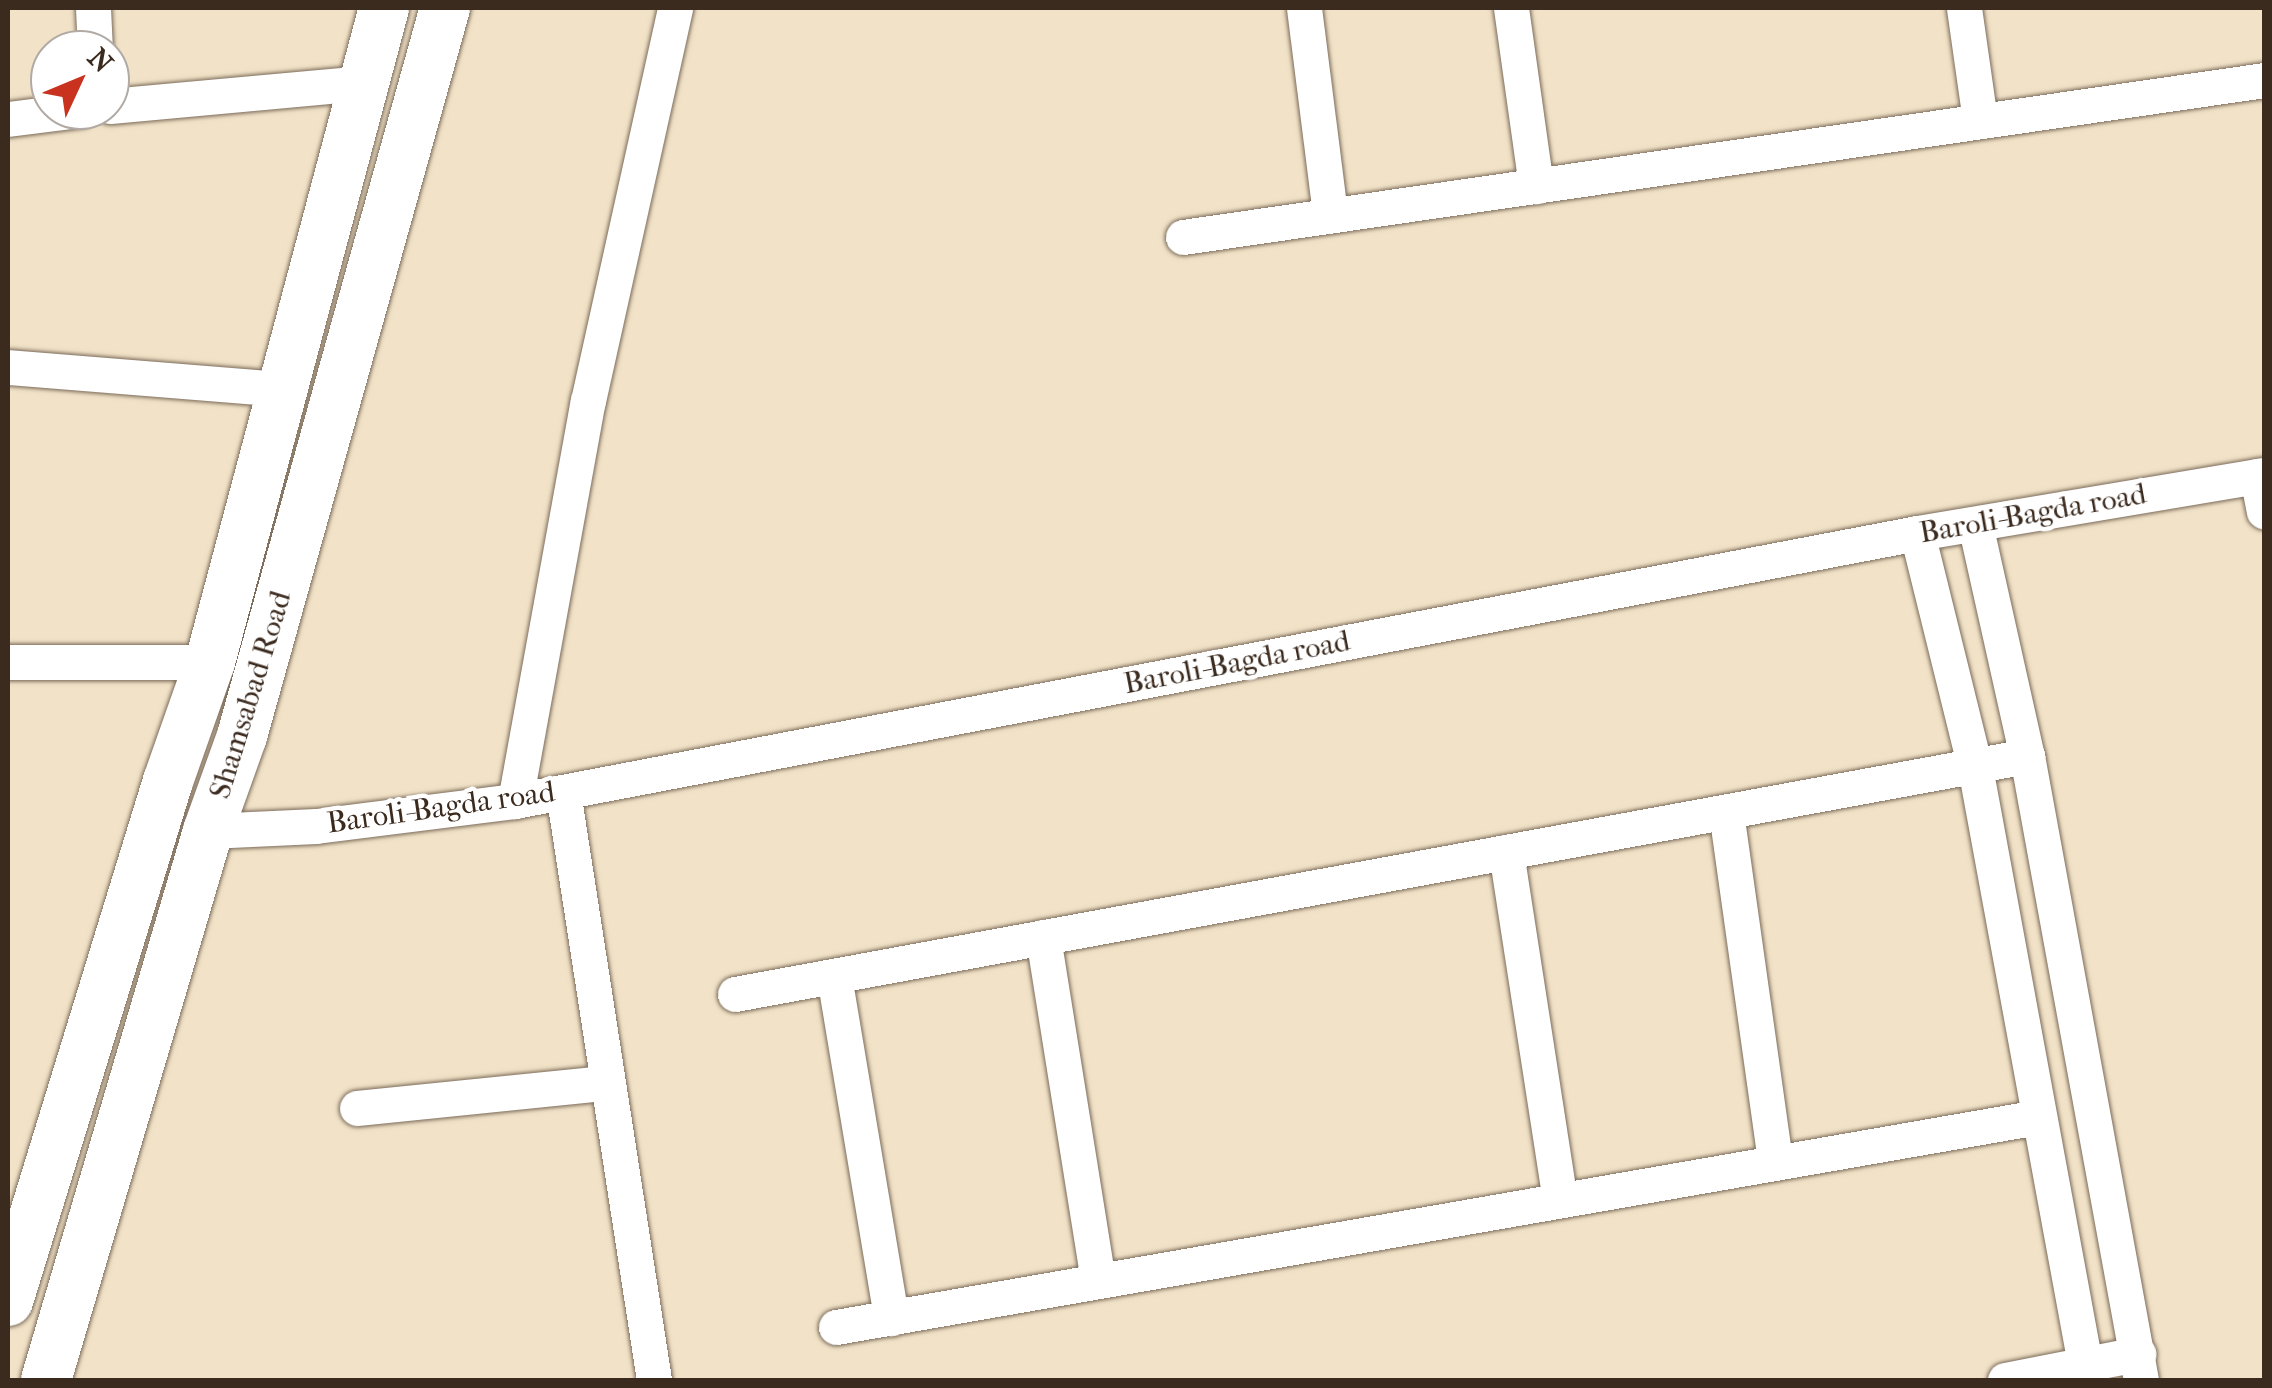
<!DOCTYPE html>
<html>
<head>
<meta charset="utf-8">
<style>
  body { margin:0 }
  #map { position:relative; width:2272px; height:1388px; overflow:hidden; background:#f2e3c8; font-family:"IM FELL French Canon",serif }
  div>[style] { position:absolute }
  .roads { filter:drop-shadow(0 0 2px #7b6b5a) drop-shadow(0 0 2px #7b6b5a) }
  .street>* { height:35px; margin:-17.5px; padding:0 17.5px; transform-origin:17.5px; border-radius:17.5px; background:#fff }
  .secondary>* { height:50px; margin:-25px; padding:0 25px; transform-origin:25px; border-radius:25px; background:#fff }
  span { translate:-50% -50%; white-space:nowrap; text-align:center; line-height:1.15; -webkit-text-stroke:9px #fff; paint-order:stroke }
  .street-label { font-size:30px; color:#3b2a1e }
  .frame { position:absolute; inset:0; border:10px solid #3b2a1e; pointer-events:none }
  .north { position:absolute; left:30px; top:30px; width:100px; height:100px; box-sizing:border-box; background:#fff; border:2px solid #b1aaa5; border-radius:50%; rotate:46deg; font-size:28px; font-weight:700; line-height:40px; text-align:center; color:#3b2a1e }
  .north::after { content:''; display:block; margin:auto; width:35px; height:45px; background:#c8321e; clip-path:polygon(50% 0,100% 100%,50% 72%,0 100%) }
</style>
</head>
<body>
<div id="map">
  <div class="roads">
    <div class="street">
      <i style="left:93px;top:8px;width:42px;rotate:87.3deg"></i>
      <i style="left:1304px;top:8px;width:209px;rotate:82.8deg"></i>
      <i style="left:1511px;top:8px;width:180px;rotate:82deg"></i>
      <i style="left:1964px;top:8px;width:114px;rotate:81.9deg"></i>
      <i style="left:110px;top:106px;width:255px;rotate:-5.2deg"></i>
      <i style="left:8px;top:119px;width:72px;rotate:-7.2deg"></i>
      <i style="left:1183px;top:237px;width:1092px;rotate:-8.26deg"></i>
      <i style="left:8px;top:367px;width:274px;rotate:4.6deg"></i>
      <i style="left:2257px;top:476px;width:36px;rotate:79deg"></i>
      <i style="left:1975px;top:524px;width:238px;rotate:77.4deg"></i>
      <i style="left:2027px;top:756px;width:634px;rotate:79.65deg"></i>
      <i style="left:1917px;top:533px;width:241px;rotate:76.1deg"></i>
      <i style="left:1975px;top:767px;width:623px;rotate:79.56deg"></i>
      <i style="left:8px;top:662px;width:202px"></i>
      <i style="left:563px;top:792px;width:595px;rotate:81.2deg"></i>
      <i style="left:515px;top:801px;width:407px;rotate:-79.7deg"></i>
      <i style="left:588px;top:401px;width:403px;rotate:-77.5deg"></i>
      <i style="left:1726px;top:812px;width:352px;rotate:82deg"></i>
      <i style="left:208px;top:831px;width:108px;rotate:-2.7deg"></i>
      <i style="left:316px;top:826px;width:201px;rotate:-7.2deg"></i>
      <i style="left:515px;top:801px;width:1427px;rotate:-10.82deg"></i>
      <i style="left:1917px;top:533px;width:352px;rotate:-9.5deg"></i>
      <i style="left:1506px;top:852px;width:352px;rotate:81.2deg"></i>
      <i style="left:1043px;top:937px;width:348px;rotate:80.9deg"></i>
      <i style="left:834px;top:976px;width:347px;rotate:80.5deg"></i>
      <i style="left:735px;top:994px;width:1314px;rotate:-10.44deg"></i>
      <i style="left:357px;top:1108px;width:249px;rotate:-5.8deg"></i>
      <i style="left:836px;top:1327px;width:1220px;rotate:-9.91deg"></i>
      <i style="left:2005px;top:1380px;width:136px;rotate:-11.1deg"></i>
    </div>
    <div class="secondary">
      <i style="left:8px;top:1301px;width:544px;rotate:-72.9deg"></i>
      <i style="left:168px;top:781px;width:126px;rotate:-70.6deg"></i>
      <i style="left:210px;top:662px;width:677px;rotate:-75.1deg"></i>
      <i style="left:46px;top:1380px;width:572px;rotate:-73.56deg"></i>
      <i style="left:208px;top:831px;width:101px;rotate:-70.3deg"></i>
      <i style="left:242px;top:736px;width:756px;rotate:-74.42deg"></i>
    </div>
  </div>
  <div class="street-label">
    <span style="left:2033px;top:514px;rotate:-10deg">Baroli-Bagda road</span>
    <span style="left:1237px;top:663px;rotate:-11deg">Baroli-Bagda road</span>
    <span style="left:251px;top:695px;rotate:-73deg">Shamsabad Road</span>
    <span style="left:441px;top:808px;rotate:-8deg">Baroli-Bagda road</span>
  </div>
  <div class="frame"></div>
  <div class="north">N</div>
</div>
</body>
</html>
